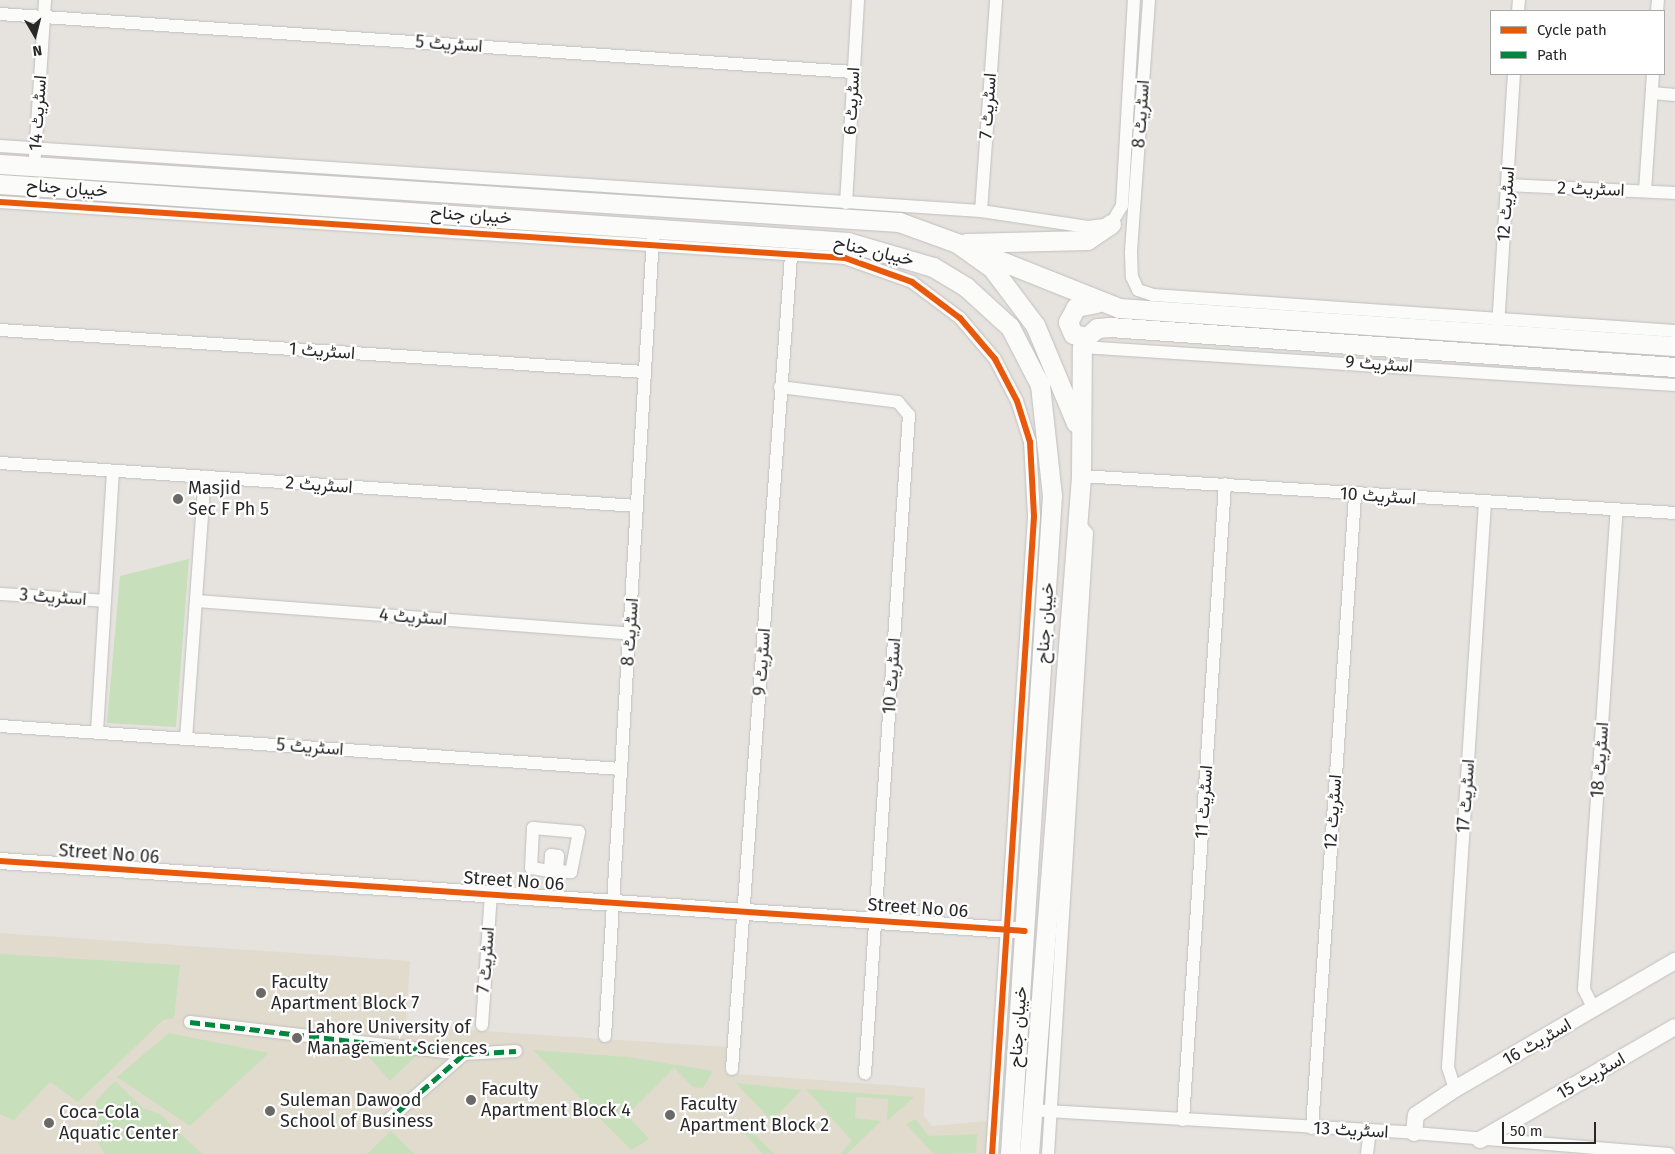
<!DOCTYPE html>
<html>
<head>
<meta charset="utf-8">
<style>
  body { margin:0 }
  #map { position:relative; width:1675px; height:1154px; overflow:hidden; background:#e6e3de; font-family:"Fira Sans",Vazirmatn,sans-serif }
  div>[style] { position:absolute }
  .education>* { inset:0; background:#e0dbcd }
  .green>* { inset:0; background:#c7dfba }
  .roads { filter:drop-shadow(0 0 1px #c0bfbf) drop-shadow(0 0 1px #c0bfbf) }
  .minor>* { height:12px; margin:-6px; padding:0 6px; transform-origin:6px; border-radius:6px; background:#fbfbfa }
  .tertiary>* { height:16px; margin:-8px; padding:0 8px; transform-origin:8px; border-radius:8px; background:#fbfbfa }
  .secondary>* { height:19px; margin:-9.5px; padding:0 9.5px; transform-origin:9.5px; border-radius:9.5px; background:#fbfbfa }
  .quiet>* { height:5px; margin-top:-2.5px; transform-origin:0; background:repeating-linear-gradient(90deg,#00873e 0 10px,transparent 0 15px) }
  .cycleway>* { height:6px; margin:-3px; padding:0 3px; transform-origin:3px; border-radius:3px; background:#e8590c }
  .dots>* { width:14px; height:14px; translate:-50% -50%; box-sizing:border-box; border:2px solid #fff; border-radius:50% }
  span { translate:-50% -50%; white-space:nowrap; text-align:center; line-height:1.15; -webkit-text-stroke:4.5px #fff; paint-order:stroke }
  .street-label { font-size:18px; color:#282828 }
  .poi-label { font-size:18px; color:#282828 }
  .left { translate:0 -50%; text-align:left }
  .legend { position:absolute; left:1490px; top:10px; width:175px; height:65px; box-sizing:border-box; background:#fff; border:1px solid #a9a9a9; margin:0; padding:6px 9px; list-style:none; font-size:15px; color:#282828 }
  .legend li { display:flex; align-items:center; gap:10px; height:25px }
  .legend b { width:25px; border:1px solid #a9a9a9 }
  .north { position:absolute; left:10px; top:10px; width:50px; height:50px; -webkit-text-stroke:4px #fff; paint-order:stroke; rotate:172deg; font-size:14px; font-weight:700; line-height:20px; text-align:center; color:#282828 }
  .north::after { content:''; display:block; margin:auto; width:18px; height:22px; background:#282828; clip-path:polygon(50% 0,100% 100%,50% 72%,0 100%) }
  .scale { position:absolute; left:1502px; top:1122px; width:94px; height:22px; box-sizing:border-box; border:2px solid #282828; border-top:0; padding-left:6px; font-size:15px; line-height:18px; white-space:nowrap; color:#282828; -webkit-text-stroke:4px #fff; paint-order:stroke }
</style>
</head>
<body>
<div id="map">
  <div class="education">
    <i style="clip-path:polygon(0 933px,410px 961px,406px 1026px,727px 1047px,725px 1073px,925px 1088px,924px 1116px,932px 1126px,987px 1121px,986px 1154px,0 1154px)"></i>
  </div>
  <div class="green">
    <i style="clip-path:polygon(189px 559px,176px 727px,107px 723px,120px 576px)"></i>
    <i style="clip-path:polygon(0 954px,180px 965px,174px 1018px,163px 1020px,78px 1102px,50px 1082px,14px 1120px,0 1114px)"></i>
    <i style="clip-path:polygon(169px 1033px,269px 1053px,190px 1126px,117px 1077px)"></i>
    <i style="clip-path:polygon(367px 1047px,421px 1051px,390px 1081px,367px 1055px)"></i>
    <i style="clip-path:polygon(533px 1050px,627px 1057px,713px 1071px,703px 1088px,693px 1087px,674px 1068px,627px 1115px,649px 1139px,631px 1150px)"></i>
    <i style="clip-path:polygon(115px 1081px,143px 1108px,160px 1114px,202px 1154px,105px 1154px,98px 1143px,96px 1101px)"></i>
    <i style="clip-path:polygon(736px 1083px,801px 1090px,772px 1121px)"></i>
    <i style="clip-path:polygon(806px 1089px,914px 1097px,887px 1121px,888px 1099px,856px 1097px,855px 1118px,881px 1121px,847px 1154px,840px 1154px,852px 1141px)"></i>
    <i style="clip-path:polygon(915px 1119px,929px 1136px,977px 1134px,976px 1153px,934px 1154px,906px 1124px)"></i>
    <i style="clip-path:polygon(749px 1129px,774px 1154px,763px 1154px,744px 1133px)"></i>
    <i style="clip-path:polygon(391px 1131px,414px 1154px,367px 1154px)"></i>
  </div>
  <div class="roads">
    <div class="minor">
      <i style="left:1149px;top:0;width:254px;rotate:94.1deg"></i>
      <i style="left:1131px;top:253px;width:24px;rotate:88deg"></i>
      <i style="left:1132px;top:277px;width:14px;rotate:65deg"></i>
      <i style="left:1138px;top:290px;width:16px;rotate:18deg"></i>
      <i style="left:1153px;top:295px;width:523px;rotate:3.95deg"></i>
      <i style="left:1518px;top:11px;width:11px;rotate:-85deg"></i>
      <i style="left:1657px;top:11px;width:11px;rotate:-85deg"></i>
      <i style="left:0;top:14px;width:855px;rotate:3.89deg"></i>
      <i style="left:1652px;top:93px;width:23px;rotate:5deg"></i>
      <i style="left:0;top:146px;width:983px;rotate:3.79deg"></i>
      <i style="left:981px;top:211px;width:108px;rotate:8.5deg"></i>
      <i style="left:1088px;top:227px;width:23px;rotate:-7deg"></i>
      <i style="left:1111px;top:224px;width:21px;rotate:-59deg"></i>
      <i style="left:1122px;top:206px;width:206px;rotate:-86.7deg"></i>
      <i style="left:35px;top:156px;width:156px;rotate:-86.3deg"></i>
      <i style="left:1507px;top:185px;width:168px;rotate:2.7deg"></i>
      <i style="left:1645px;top:191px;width:117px;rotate:-86.1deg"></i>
      <i style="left:0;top:202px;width:847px;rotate:3.79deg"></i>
      <i style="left:845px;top:258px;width:71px;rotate:19.7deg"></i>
      <i style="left:912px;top:282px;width:60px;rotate:36.9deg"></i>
      <i style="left:960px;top:318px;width:54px;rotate:49.5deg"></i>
      <i style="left:995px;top:359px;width:47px;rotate:62.4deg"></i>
      <i style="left:1017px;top:401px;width:43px;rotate:72.4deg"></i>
      <i style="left:1030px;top:442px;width:75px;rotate:86.9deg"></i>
      <i style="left:1034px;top:517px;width:638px;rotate:93.77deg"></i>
      <i style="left:846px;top:203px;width:203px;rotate:-86.6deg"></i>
      <i style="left:981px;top:211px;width:212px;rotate:-85.9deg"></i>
      <i style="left:1498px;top:327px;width:254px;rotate:-86.4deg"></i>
      <i style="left:0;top:330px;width:645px;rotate:3.73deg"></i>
      <i style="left:1082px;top:347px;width:594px;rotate:3.67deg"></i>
      <i style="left:780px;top:387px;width:119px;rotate:7.2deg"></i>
      <i style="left:898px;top:402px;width:17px;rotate:50deg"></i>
      <i style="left:909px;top:415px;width:660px;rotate:93.82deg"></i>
      <i style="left:0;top:463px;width:638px;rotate:3.86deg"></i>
      <i style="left:1081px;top:476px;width:595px;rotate:3.56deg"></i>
      <i style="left:0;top:594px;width:105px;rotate:3.8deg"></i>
      <i style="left:196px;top:601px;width:435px;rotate:4.3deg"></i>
      <i style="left:0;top:726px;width:622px;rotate:3.96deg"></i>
      <i style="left:97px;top:732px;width:261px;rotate:-86.5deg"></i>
      <i style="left:186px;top:739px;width:263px;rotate:-85.9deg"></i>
      <i style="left:533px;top:828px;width:46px;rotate:5deg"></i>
      <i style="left:579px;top:832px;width:41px;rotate:101.3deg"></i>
      <i style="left:571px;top:872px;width:14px;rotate:-176deg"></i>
      <i style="left:557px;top:871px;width:15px;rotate:-86deg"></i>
      <i style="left:558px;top:856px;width:7px;rotate:-172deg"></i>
      <i style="left:551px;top:855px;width:16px;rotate:94deg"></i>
      <i style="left:550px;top:871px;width:19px;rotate:-171deg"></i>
      <i style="left:531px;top:868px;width:40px;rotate:-87.1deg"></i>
      <i style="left:1594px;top:1009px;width:22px;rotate:-117deg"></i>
      <i style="left:1584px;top:989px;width:481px;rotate:-86.1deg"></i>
      <i style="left:190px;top:1022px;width:276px;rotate:6.7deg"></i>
      <i style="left:464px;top:1054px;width:52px;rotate:-3.3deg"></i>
      <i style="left:482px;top:1025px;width:131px;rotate:-86.1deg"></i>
      <i style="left:605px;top:1036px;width:799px;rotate:-86.56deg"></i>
      <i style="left:732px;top:1069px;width:816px;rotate:-85.85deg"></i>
      <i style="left:1455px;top:1089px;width:23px;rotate:-108deg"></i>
      <i style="left:1448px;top:1067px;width:565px;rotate:-86.25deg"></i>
      <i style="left:1032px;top:1110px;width:383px;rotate:3.4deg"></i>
      <i style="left:1414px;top:1133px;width:256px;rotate:4.7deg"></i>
      <i style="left:1183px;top:1120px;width:637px;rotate:-86.22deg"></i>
      <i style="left:387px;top:1121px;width:102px;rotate:-41deg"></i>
      <i style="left:1312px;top:1128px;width:633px;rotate:-86.11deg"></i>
      <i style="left:1048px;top:1154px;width:622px;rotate:-86.41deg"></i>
      <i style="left:1087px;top:533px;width:15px;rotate:-132deg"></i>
      <i style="left:1367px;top:1154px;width:23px;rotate:-83deg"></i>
    </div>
    <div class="tertiary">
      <i style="left:0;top:861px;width:1027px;rotate:3.91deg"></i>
      <i style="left:1414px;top:1133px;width:18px;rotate:-84deg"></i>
      <i style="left:1416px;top:1115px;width:47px;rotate:-33.7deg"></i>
      <i style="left:1455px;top:1089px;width:255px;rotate:-30.2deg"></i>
      <i style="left:1480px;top:1140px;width:225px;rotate:-30.1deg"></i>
    </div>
    <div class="secondary">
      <i style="left:0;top:164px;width:901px;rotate:3.69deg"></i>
      <i style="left:899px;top:222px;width:62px;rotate:19.9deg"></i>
      <i style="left:957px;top:243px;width:43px;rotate:35.5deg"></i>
      <i style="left:992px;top:268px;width:71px;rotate:53deg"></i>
      <i style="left:1035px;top:325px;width:106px;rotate:67.3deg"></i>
      <i style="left:0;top:184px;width:850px;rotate:3.91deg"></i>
      <i style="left:848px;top:242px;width:89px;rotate:16.4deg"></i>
      <i style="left:933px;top:267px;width:39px;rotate:31deg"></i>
      <i style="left:966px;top:287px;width:59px;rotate:42.3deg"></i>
      <i style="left:1010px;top:327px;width:65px;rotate:62.7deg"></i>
      <i style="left:1040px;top:385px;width:111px;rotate:83.8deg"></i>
      <i style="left:1052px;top:495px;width:660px;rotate:93.65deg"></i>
      <i style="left:966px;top:243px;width:121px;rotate:-1.4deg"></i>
      <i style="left:1087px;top:240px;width:29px;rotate:-34deg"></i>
      <i style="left:981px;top:253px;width:149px;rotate:21.7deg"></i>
      <i style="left:1119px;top:308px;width:557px;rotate:3.91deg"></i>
      <i style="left:1087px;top:337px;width:14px;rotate:-168deg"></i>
      <i style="left:1073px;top:334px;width:13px;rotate:-113deg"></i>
      <i style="left:1068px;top:322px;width:17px;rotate:-62deg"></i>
      <i style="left:1076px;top:307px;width:20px;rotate:-11deg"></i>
      <i style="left:1029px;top:1154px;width:680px;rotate:-85.61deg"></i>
      <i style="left:1081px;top:476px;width:129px;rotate:-89.6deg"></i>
      <i style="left:1082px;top:347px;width:11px;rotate:-63deg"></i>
      <i style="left:1087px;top:337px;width:13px;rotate:-42deg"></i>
      <i style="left:1097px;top:328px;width:13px;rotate:-4deg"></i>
      <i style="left:1110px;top:327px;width:566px;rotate:4.05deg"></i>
    </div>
  </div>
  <div class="quiet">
    <i style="left:190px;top:1022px;width:276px;rotate:6.7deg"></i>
    <i style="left:464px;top:1054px;width:52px;rotate:-3.3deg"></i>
    <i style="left:387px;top:1121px;width:102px;rotate:-41deg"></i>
  </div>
  <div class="cycleway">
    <i style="left:0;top:202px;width:847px;rotate:3.79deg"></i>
    <i style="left:845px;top:258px;width:71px;rotate:19.7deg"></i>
    <i style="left:912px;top:282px;width:60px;rotate:36.9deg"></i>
    <i style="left:960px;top:318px;width:54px;rotate:49.5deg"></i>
    <i style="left:995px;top:359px;width:47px;rotate:62.4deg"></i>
    <i style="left:1017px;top:401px;width:43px;rotate:72.4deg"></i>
    <i style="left:1030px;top:442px;width:75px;rotate:86.9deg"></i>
    <i style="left:1034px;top:517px;width:638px;rotate:93.77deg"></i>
    <i style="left:0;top:861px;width:1027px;rotate:3.91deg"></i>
  </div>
  <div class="dots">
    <i style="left:178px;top:499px;background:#6a6968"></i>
    <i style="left:261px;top:993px;background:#6a6968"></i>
    <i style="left:297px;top:1038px;background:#6a6968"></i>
    <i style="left:471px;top:1100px;background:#6a6968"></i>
    <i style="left:270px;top:1111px;background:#6a6968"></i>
    <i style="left:670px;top:1115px;background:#6a6968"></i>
    <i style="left:49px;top:1123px;background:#6a6968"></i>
  </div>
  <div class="street-label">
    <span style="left:449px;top:44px;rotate:4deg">اسٹریٹ 5</span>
    <span style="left:852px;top:101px;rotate:-87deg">اسٹریٹ 6</span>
    <span style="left:988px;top:106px;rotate:-86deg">اسٹریٹ 7</span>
    <span style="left:38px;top:113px;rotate:-86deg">اسٹریٹ 14</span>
    <span style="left:1141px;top:114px;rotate:-86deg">اسٹریٹ 8</span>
    <span style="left:67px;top:188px;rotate:4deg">خیبان جناح</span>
    <span style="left:1591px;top:189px;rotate:2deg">اسٹریٹ 2</span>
    <span style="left:1506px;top:204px;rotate:-86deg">اسٹریٹ 12</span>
    <span style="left:471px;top:215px;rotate:4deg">خیبان جناح</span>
    <span style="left:874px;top:251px;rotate:13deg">خیبان جناح</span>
    <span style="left:322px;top:351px;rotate:4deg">اسٹریٹ 1</span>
    <span style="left:1379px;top:364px;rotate:4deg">اسٹریٹ 9</span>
    <span style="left:319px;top:485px;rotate:4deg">اسٹریٹ 2</span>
    <span style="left:1378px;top:496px;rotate:4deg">اسٹریٹ 10</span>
    <span style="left:53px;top:597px;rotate:4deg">اسٹریٹ 3</span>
    <span style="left:413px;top:617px;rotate:4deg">اسٹریٹ 4</span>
    <span style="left:1045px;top:623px;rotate:-86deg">خیبان جناح</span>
    <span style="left:630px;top:632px;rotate:-86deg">اسٹریٹ 8</span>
    <span style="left:762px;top:662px;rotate:-86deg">اسٹریٹ 9</span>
    <span style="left:892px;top:676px;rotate:-86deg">اسٹریٹ 10</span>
    <span style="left:310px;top:747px;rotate:4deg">اسٹریٹ 5</span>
    <span style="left:1600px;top:760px;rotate:-86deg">اسٹریٹ 18</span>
    <span style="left:1466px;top:796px;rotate:-86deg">اسٹریٹ 17</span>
    <span style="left:1204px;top:802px;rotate:-86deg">اسٹریٹ 11</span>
    <span style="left:1333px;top:812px;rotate:-86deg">اسٹریٹ 12</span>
    <span style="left:109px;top:854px;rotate:4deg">Street No 06</span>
    <span style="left:514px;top:881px;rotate:4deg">Street No 06</span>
    <span style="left:918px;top:908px;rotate:4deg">Street No 06</span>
    <span style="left:486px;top:960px;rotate:-86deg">اسٹریٹ 7</span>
    <span style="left:1018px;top:1027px;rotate:-86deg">خیبان جناح</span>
    <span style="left:1537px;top:1042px;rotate:-30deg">اسٹریٹ 16</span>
    <span style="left:1591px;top:1076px;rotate:-30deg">اسٹریٹ 15</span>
    <span style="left:1351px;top:1130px;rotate:3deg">اسٹریٹ 13</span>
  </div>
  <div class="poi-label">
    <span class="left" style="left:188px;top:499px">Masjid<br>Sec F Ph 5</span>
    <span class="left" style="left:271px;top:993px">Faculty<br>Apartment Block 7</span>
    <span class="left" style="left:307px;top:1038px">Lahore University of<br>Management Sciences</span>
    <span class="left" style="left:481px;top:1100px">Faculty<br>Apartment Block 4</span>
    <span class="left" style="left:280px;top:1111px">Suleman Dawood<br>School of Business</span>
    <span class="left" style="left:680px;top:1115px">Faculty<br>Apartment Block 2</span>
    <span class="left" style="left:59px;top:1123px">Coca-Cola<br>Aquatic Center</span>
  </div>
  <ul class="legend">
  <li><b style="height:6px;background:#e8590c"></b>Cycle path</li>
  <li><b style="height:6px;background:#00873e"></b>Path</li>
  </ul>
  <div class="north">N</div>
  <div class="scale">50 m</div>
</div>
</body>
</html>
